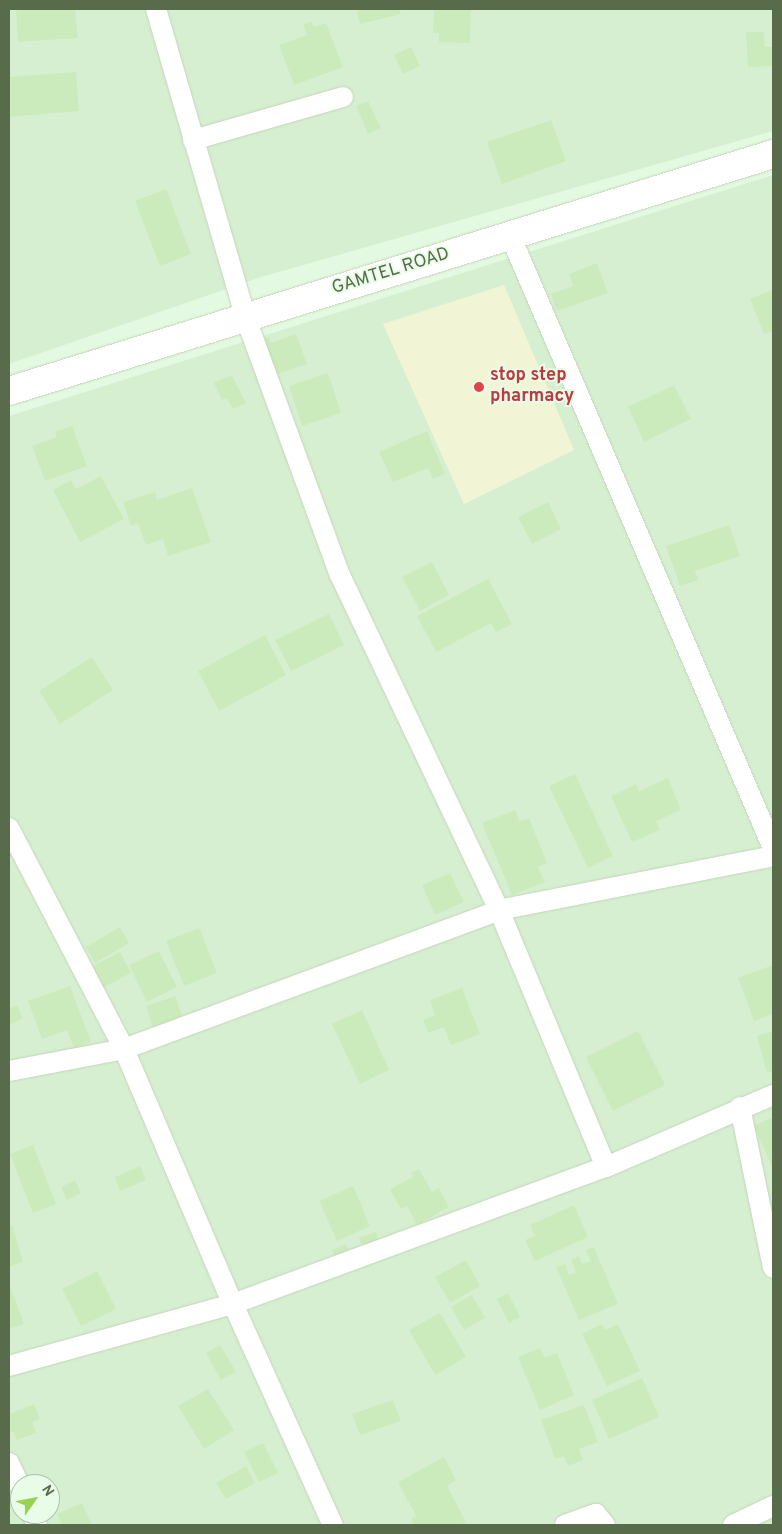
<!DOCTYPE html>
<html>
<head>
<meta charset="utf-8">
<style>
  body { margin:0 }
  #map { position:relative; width:782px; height:1534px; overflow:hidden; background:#e4f9e1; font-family:Overpass,sans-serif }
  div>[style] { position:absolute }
  .residential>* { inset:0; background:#d7efd1 }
  .medical>* { inset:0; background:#f1f5d6 }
  .building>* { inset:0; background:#ccebbc }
  .roads { filter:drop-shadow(0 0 1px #c1d6b9) drop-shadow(0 0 1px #c1d6b9) }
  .street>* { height:20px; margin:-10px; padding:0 10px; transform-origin:10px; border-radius:10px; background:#fff }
  .secondary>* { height:28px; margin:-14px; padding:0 14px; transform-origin:14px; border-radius:14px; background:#fff }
  .dots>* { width:14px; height:14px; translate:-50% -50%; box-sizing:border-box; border:2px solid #e9fce7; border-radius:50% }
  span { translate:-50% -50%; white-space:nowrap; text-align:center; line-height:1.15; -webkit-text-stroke:4px #e9fce7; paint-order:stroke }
  .street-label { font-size:18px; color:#586c4b }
  .health-label { font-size:18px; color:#be3a42; font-weight:700 }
  .left { translate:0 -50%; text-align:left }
  .frame { position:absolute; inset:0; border:10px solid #586c4b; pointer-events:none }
  .north { position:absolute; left:10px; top:1474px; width:50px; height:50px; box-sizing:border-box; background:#e9fce7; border:1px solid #afc2a9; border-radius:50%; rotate:57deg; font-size:14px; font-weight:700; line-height:20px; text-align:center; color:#586c4b }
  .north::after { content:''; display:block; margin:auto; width:18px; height:22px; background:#96d554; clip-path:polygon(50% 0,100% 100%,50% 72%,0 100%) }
</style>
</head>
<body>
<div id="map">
  <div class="residential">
    <i style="clip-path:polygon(9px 9px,773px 9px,773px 131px,258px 278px,9px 364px)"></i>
    <i style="clip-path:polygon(evenodd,773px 175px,773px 1525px,9px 1525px,9px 416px,773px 175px,20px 1484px,50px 1484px,50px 1514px,20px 1514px,20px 1484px)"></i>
  </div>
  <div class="medical">
    <i style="clip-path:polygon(504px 285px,574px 450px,464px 504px,383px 324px)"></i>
  </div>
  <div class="building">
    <i style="clip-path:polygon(16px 9px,75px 9px,78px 38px,18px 42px)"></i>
    <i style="clip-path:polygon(365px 9px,399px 9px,401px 14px,360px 24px,357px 11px)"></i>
    <i style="clip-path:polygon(434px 9px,471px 9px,470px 43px,439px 42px,439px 33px,433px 33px)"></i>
    <i style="clip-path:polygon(311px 21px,314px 27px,326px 23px,343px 67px,294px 85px,279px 45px,307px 35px,303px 25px)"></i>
    <i style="clip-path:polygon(746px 32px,764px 32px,765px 47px,773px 47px,773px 66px,748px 67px)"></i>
    <i style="clip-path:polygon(411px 47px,420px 66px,403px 74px,394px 55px)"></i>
    <i style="clip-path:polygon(76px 72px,79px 111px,9px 117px,9px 77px)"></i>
    <i style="clip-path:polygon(368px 101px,381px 128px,368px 134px,356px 106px)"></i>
    <i style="clip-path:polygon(551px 120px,566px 161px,502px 184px,487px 142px)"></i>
    <i style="clip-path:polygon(166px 189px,191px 254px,160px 266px,135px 201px)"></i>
    <i style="clip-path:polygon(597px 263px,608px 293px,557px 311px,551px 294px,573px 286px,569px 274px)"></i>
    <i style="clip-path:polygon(773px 290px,773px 331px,764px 334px,750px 299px)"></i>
    <i style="clip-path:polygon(296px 334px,307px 364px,271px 376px,258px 341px,269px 337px,271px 343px)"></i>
    <i style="clip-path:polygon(328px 373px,341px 413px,302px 426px,289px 386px)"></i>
    <i style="clip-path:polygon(232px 375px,246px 403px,233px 409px,227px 398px,222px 400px,214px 383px)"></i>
    <i style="clip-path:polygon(674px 385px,691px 419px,644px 442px,628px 407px)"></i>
    <i style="clip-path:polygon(72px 426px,87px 466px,45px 481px,32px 446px,57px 437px,55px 432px)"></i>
    <i style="clip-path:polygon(427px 431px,445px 474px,433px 479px,428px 468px,393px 482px,379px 452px)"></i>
    <i style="clip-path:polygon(101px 476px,124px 519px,80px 542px,53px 490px,71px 480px,76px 489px)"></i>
    <i style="clip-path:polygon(192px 488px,211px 542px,168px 556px,163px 539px,146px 545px,138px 523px,131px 526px,123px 502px,155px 492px,157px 500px)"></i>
    <i style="clip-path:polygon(548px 502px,561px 529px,532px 544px,518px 517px)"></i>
    <i style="clip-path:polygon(729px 525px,740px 556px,695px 571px,698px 580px,680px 586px,666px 546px)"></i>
    <i style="clip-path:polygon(432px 562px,449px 595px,420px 611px,402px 577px)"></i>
    <i style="clip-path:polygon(488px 579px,512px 624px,496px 632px,491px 623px,436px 652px,417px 616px)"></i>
    <i style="clip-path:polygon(329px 614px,344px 645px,291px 671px,275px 640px)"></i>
    <i style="clip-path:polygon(265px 635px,286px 675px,219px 711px,198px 671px)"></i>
    <i style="clip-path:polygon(92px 657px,113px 690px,60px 724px,39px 691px)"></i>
    <i style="clip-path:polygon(575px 774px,613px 856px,588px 868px,549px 786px)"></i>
    <i style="clip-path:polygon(668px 778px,681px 810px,656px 821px,660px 830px,632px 842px,611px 796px,636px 784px,639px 791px)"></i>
    <i style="clip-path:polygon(515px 810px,520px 821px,529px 818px,547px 863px,538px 867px,545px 882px,512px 895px,482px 823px)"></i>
    <i style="clip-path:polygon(450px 873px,464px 902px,435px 915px,422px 885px)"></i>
    <i style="clip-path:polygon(120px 927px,129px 943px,95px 963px,86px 947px)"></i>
    <i style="clip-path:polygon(199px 928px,217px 973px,184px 986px,166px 941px)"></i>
    <i style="clip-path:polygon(159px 951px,177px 987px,147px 1002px,129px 965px)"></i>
    <i style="clip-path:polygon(120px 952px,131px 973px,102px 988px,91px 967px)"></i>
    <i style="clip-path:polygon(773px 965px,773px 1014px,754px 1021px,738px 978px)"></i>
    <i style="clip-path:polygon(70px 986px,91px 1042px,74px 1048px,67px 1030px,42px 1039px,28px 1001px)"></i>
    <i style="clip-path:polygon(462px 988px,480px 1034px,451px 1045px,444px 1027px,428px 1033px,423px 1020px,435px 1015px,430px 1000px)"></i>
    <i style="clip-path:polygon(175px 996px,183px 1018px,153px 1028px,146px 1006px)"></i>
    <i style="clip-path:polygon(17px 1005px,23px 1018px,9px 1025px,9px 1009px)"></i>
    <i style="clip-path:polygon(362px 1010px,389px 1070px,360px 1084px,332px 1024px)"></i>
    <i style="clip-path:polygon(638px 1031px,665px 1085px,613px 1111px,586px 1057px)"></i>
    <i style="clip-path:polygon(773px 1031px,773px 1071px,767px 1073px,757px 1036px)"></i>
    <i style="clip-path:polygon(773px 1117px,773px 1169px,754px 1126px)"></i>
    <i style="clip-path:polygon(33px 1145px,56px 1204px,33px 1213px,10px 1154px)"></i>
    <i style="clip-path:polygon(140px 1166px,146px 1180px,120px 1191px,115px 1177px)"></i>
    <i style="clip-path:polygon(419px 1169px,432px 1192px,439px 1188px,449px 1207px,417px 1225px,407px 1206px,401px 1209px,390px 1189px,413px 1177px,411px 1173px)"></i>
    <i style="clip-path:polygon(75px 1180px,81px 1193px,67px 1200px,61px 1187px)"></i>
    <i style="clip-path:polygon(353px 1186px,370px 1226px,337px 1241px,319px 1201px)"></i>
    <i style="clip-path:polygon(574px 1205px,588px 1237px,535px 1261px,525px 1240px,535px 1236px,530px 1225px)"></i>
    <i style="clip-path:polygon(12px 1225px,23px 1262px,9px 1267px,9px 1226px)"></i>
    <i style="clip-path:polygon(376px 1232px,381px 1246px,364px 1252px,359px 1238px)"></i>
    <i style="clip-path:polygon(346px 1244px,351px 1254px,337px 1261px,332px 1250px)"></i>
    <i style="clip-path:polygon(594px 1247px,618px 1304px,579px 1320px,556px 1267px,565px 1264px,569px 1275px,576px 1272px,571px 1260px,579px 1256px,582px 1264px,591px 1261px,586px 1250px)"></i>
    <i style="clip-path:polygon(466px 1260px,480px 1286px,450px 1303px,435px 1277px)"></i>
    <i style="clip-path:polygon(97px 1271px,116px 1309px,81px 1326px,62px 1289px)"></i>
    <i style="clip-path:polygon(9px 1283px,24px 1324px,9px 1329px)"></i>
    <i style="clip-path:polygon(508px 1293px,520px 1317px,509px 1323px,497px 1299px)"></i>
    <i style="clip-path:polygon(472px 1295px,485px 1318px,464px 1330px,451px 1307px)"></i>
    <i style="clip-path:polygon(440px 1313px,466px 1357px,435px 1375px,409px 1330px)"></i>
    <i style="clip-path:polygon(602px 1324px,605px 1330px,618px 1324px,640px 1371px,607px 1386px,582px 1334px)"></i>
    <i style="clip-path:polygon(220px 1345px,236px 1372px,221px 1380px,206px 1353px)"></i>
    <i style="clip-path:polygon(540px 1348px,545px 1358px,557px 1353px,574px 1395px,540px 1410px,518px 1357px)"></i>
    <i style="clip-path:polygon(642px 1378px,659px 1417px,609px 1439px,592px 1400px)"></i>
    <i style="clip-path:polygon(208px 1389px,234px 1430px,204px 1449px,178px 1406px)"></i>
    <i style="clip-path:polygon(393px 1400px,401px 1421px,360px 1435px,352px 1414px)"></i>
    <i style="clip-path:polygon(34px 1404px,40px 1419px,32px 1422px,36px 1433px,17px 1440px,13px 1431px,9px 1433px,9px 1414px)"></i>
    <i style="clip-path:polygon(584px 1405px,598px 1442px,579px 1449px,583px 1460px,568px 1466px,564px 1456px,555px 1459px,541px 1420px)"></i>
    <i style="clip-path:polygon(263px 1443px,278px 1473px,259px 1482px,244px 1452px)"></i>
    <i style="clip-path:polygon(444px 1457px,456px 1480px,447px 1486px,466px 1522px,461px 1525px,414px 1525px,411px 1519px,416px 1516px,398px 1482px)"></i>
    <i style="clip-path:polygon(246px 1466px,255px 1483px,226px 1499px,216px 1483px)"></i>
    <i style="clip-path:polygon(82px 1503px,92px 1525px,62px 1525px,57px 1514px)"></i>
  </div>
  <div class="roads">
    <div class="street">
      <i style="left:156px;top:9px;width:320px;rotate:73.8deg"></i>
      <i style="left:245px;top:316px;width:276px;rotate:69.9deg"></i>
      <i style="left:340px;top:575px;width:371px;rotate:64.6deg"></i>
      <i style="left:499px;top:910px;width:278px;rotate:67.4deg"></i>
      <i style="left:193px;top:140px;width:156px;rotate:-16deg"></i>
      <i style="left:510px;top:235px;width:667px;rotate:66.78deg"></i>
      <i style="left:9px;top:828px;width:249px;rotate:62.5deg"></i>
      <i style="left:124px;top:1049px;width:277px;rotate:66.9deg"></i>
      <i style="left:233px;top:1304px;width:243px;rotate:65.7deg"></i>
      <i style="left:9px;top:1071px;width:117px;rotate:-10.8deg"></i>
      <i style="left:124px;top:1049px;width:400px;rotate:-20.3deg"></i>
      <i style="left:499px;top:910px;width:279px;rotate:-11.1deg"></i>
      <i style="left:740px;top:1107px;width:164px;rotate:78.4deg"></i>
      <i style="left:9px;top:1366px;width:232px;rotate:-15.5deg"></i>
      <i style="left:233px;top:1304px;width:397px;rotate:-20.2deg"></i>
      <i style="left:606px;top:1167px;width:182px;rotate:-23.3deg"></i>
      <i style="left:9px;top:1463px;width:26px;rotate:65deg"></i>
      <i style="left:32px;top:1514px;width:12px;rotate:66deg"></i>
      <i style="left:565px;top:1525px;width:33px;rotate:-20deg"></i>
      <i style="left:596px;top:1514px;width:14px;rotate:51deg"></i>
      <i style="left:733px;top:1525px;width:44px;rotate:-25.4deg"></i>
    </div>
    <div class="secondary">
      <i style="left:9px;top:391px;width:800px;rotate:-17.23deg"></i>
    </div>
  </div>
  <div class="dots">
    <i style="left:479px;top:387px;background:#e0444e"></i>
  </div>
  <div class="street-label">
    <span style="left:391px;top:272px;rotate:-17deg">GAMTEL ROAD</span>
  </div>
  <div class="health-label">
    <span class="left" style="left:490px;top:387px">stop step<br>pharmacy</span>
  </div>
  <div class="frame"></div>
  <div class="north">N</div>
</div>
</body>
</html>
